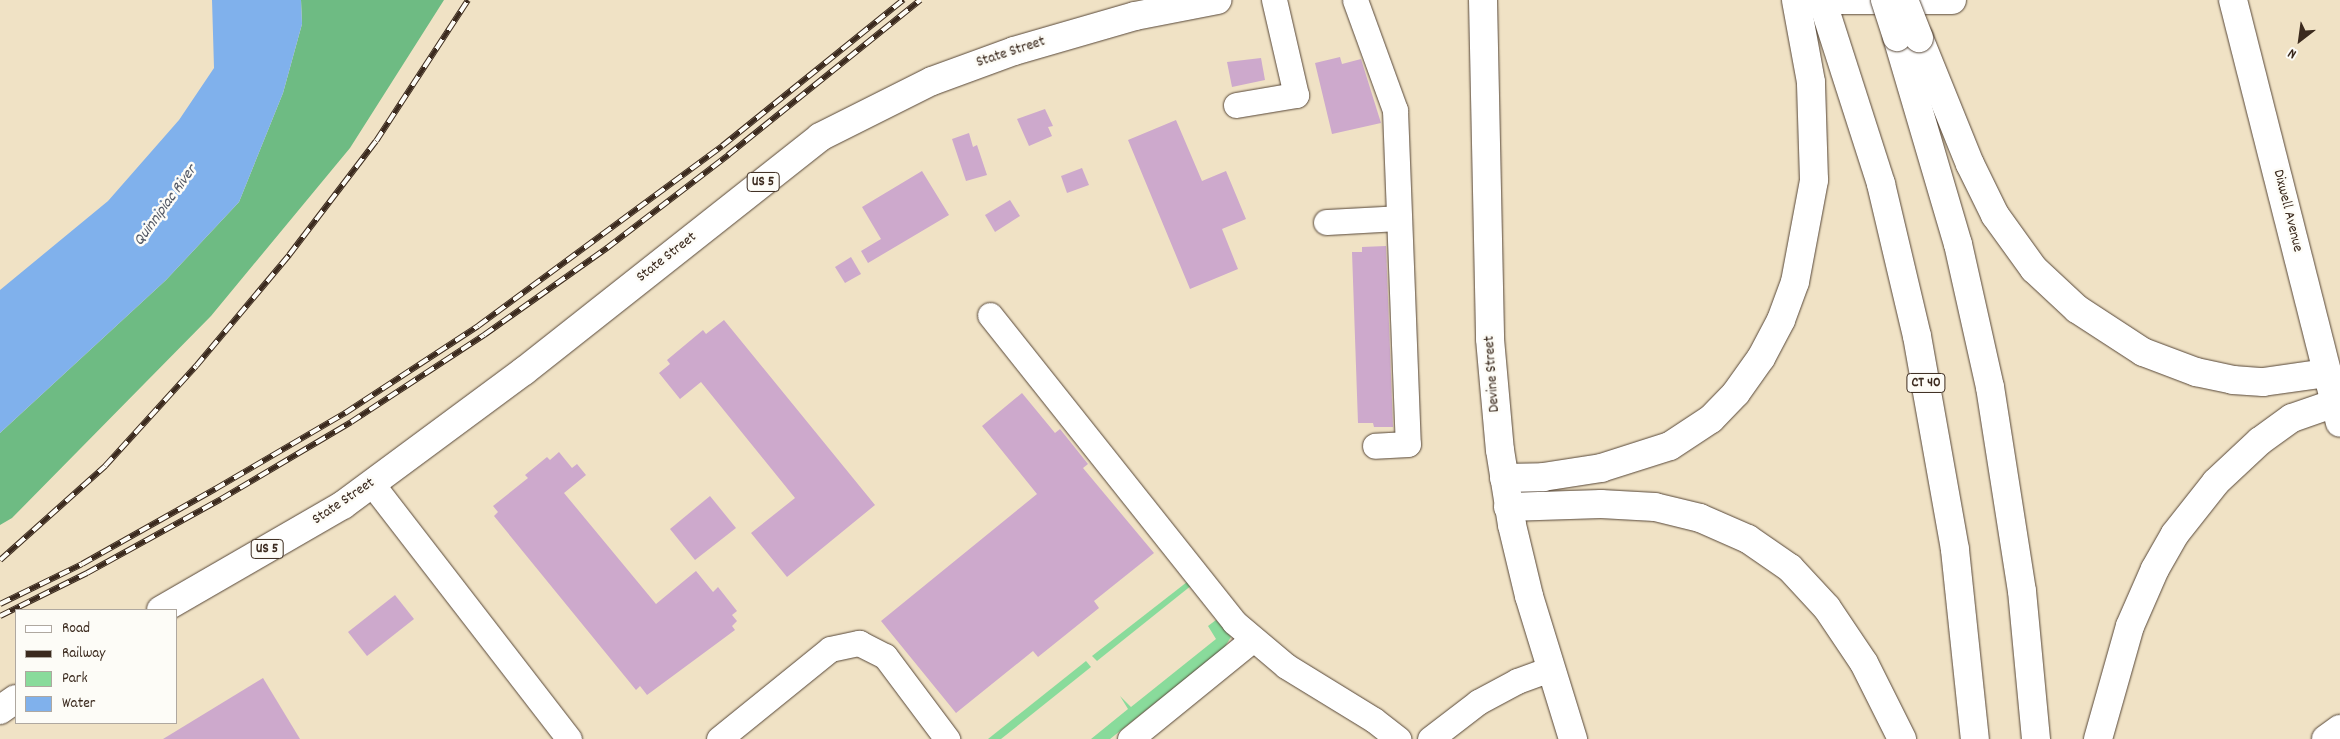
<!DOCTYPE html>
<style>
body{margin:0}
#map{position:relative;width:2340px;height:739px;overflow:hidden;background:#f0e2c5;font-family:Dekko,sans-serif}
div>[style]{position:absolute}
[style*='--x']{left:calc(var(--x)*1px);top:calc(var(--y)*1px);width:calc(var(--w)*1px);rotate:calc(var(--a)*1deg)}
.green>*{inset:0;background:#89db9b}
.forest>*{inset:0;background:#6ebb83}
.water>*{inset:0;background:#80b1ec}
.building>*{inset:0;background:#cda9cc}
.roads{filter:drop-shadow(0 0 1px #564637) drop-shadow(0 0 1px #564637)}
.minor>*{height:25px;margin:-12.5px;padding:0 12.5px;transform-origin:12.5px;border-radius:12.5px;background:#fff}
.major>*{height:28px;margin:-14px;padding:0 14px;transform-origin:14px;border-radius:14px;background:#fff}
.highway>*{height:28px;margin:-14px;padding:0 14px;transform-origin:14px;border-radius:14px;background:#fff}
.rail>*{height:5.5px;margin-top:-2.75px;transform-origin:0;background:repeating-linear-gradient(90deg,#fdfcf7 0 11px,#3b2a1e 0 22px);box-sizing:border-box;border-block:1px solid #3b2a1e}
.bridges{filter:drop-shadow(0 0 1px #564637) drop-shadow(0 0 1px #564637)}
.highway-bridge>*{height:28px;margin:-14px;padding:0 14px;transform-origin:14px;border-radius:14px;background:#fff}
span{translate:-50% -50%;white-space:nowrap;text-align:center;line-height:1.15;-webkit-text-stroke:5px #fdfcf7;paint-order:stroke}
.shield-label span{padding:1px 4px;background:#fdfcf7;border:1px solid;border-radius:4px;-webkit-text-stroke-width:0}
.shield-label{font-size:14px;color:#3b2a1e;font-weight:700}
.street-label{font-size:15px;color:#3b2a1e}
.water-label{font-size:16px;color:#535966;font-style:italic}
.legend{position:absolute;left:15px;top:609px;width:162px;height:115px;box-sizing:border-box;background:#fdfcf7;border:1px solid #afa8a0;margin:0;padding:6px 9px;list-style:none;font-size:15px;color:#3b2a1e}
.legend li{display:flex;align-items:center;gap:10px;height:25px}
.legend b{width:25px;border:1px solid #afa8a0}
.north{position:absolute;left:2275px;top:15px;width:50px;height:50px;-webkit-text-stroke:4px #fdfcf7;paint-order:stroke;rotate:210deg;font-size:14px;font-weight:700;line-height:20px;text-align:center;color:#3b2a1e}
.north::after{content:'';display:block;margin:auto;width:18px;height:22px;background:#3b2a1e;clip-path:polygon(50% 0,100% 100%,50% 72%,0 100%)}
</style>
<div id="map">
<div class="green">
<i style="clip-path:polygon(1187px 582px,1192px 585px,1097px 661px,1092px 656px)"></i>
<i style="clip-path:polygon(1216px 620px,1231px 637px,1224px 648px,1110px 739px,1091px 739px,1128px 709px,1120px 696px,1131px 707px,1216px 639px,1208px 626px)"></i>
<i style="clip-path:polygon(1086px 661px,1091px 667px,1001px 739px,988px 739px)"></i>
</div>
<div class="forest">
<i style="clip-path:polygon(301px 0,444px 0,350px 148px,211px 316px,12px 518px,0 525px,0 433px,166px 280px,239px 202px,283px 93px,302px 24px)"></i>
</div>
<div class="water">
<i style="clip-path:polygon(212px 0,301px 0,302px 24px,283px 93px,239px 202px,166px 280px,0 433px,0 290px,108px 201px,179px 120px,214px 68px)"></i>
</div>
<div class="building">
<i style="clip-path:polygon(1340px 57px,1342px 64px,1361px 59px,1381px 123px,1332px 134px,1315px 63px)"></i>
<i style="clip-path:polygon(1261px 58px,1265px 80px,1232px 87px,1227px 62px)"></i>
<i style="clip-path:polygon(1045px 109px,1053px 126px,1048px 127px,1052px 136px,1029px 146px,1017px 119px)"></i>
<i style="clip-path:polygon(1176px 120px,1202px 181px,1226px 171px,1246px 219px,1222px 229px,1238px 269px,1190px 289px,1128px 140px)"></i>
<i style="clip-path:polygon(969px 133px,973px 147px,977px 145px,987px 175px,966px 181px,952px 139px)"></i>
<i style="clip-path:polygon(1082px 168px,1089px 185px,1067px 193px,1061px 176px)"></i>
<i style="clip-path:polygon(922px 171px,949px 215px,868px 263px,861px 251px,881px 239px,862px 207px)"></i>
<i style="clip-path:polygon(1010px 200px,1020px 216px,995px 232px,985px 215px)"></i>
<i style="clip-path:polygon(1386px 246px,1393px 427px,1374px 427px,1373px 423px,1358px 423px,1352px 252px,1362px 252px,1362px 247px)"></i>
<i style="clip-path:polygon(851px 257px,861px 274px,845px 283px,835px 267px)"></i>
<i style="clip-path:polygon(724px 320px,875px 505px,787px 577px,751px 533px,795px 498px,701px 382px,680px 399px,659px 373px,670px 364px,667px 360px,703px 330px,706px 334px)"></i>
<i style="clip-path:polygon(1022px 393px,1055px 433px,1060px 429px,1088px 464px,1083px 468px,1154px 553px,1094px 601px,1099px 608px,1038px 657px,1033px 651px,956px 713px,881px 621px,1037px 494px,982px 426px)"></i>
<i style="clip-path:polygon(559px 452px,572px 468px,577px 464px,586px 475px,564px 493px,656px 604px,696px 571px,713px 592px,718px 587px,737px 611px,732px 615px,737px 621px,732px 626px,735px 630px,647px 695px,640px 686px,636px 690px,494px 516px,498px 512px,493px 506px,528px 478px,525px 475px,547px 457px,550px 460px)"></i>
<i style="clip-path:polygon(710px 496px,736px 528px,695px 560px,670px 529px)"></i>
<i style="clip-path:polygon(395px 595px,414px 619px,367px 656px,348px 632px)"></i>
<i style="clip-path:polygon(263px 678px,300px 739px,163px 739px)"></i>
</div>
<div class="roads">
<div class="minor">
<i style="--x:1355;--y:0;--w:117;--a:70"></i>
<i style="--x:1395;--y:110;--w:334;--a:87.8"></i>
<i style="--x:1408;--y:444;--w:33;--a:177"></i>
<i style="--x:1236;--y:105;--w:61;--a:-9.5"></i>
<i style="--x:1296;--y:95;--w:98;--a:-103"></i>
<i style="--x:1326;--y:222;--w:73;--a:-3.1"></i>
<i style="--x:990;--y:315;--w:392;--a:51.5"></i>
<i style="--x:1234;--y:622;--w:68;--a:40.2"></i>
<i style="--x:1286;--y:666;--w:103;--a:31.5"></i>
<i style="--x:1374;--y:720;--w:31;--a:38"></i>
<i style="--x:372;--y:484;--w:322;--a:52.3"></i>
<i style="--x:719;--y:739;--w:143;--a:-39"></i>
<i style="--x:830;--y:649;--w:30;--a:-12"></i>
<i style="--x:859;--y:643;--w:29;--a:27"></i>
<i style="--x:885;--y:656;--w:104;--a:53.2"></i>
<i style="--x:1130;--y:739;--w:157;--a:-39.1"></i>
<i style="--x:1430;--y:739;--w:61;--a:-37.6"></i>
<i style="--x:1478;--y:702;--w:44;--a:-28.3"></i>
<i style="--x:1517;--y:681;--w:35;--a:-20"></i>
</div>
<div class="major">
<i style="--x:1483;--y:0;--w:339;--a:88.8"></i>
<i style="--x:1490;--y:339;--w:111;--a:84.9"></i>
<i style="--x:1500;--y:450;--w:76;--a:80.9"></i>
<i style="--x:1512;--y:525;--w:73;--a:76.5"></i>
<i style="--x:1529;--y:596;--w:150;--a:72.9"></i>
<i style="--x:1828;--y:0;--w:124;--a:0"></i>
<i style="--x:2233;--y:0;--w:436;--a:75.8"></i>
<i style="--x:161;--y:610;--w:210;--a:-30"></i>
<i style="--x:343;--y:505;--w:225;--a:-36.5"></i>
<i style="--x:524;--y:371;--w:377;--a:-38.3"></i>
<i style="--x:820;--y:137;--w:125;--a:-26.6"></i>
<i style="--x:932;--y:81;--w:87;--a:-20.1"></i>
<i style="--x:1014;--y:51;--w:126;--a:-16.1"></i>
<i style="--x:1135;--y:16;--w:84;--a:-11"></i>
<i style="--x:0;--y:710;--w:19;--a:-35"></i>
<i style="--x:2326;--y:739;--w:17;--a:-36"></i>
</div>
<div class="highway">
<i style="--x:1822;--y:0;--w:193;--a:72.2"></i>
<i style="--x:1881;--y:184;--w:156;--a:76.7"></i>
<i style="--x:1917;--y:336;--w:217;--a:79.9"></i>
<i style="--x:1955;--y:550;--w:190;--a:84"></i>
<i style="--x:1897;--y:37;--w:216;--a:73.6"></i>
<i style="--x:1958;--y:244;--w:147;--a:77.4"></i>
<i style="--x:1990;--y:387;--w:206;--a:81.1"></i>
<i style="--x:2022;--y:591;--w:149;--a:84.6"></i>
<i style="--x:1919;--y:38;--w:136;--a:68"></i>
<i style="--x:1970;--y:164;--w:57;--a:63.9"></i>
<i style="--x:1995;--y:215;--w:67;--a:54.2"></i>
<i style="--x:2034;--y:269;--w:59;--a:42.9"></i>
<i style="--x:2077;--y:309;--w:79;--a:33.1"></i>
<i style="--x:2143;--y:352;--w:57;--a:20.7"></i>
<i style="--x:2196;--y:372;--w:38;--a:12"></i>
<i style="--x:2233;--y:380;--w:30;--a:4"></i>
<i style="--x:2263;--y:382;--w:65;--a:-8"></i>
<i style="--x:1504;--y:478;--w:39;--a:-1"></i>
<i style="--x:1543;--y:477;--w:59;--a:-8.8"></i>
<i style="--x:1601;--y:468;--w:72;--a:-17.7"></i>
<i style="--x:1670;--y:446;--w:49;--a:-33.4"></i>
<i style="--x:1711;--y:419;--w:36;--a:-46"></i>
<i style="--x:1736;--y:393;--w:43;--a:-54.5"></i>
<i style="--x:1761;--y:358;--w:43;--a:-62.2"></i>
<i style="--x:1781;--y:320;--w:40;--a:-69.8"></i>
<i style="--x:1795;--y:282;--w:104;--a:-79.4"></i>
<i style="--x:1814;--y:180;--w:98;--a:-91.8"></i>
<i style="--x:1811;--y:82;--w:83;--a:-100.4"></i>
<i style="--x:1508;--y:507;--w:93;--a:-1.8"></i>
<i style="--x:1601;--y:504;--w:54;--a:3.2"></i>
<i style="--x:1655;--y:507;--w:46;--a:13.7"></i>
<i style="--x:1700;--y:518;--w:52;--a:23.6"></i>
<i style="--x:1748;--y:539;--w:51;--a:34.6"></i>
<i style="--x:1790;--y:568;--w:54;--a:47.2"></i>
<i style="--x:1827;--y:608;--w:66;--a:56.1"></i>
<i style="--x:1864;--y:663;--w:85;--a:63.4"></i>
<i style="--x:2098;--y:739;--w:117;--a:-74.2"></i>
<i style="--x:2130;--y:626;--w:62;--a:-66.3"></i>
<i style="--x:2155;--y:569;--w:40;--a:-60.3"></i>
<i style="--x:2175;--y:534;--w:66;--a:-51.7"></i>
<i style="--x:2216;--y:482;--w:60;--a:-43"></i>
<i style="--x:2260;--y:441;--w:39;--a:-36"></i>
<i style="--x:2292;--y:418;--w:46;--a:-19.2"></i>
</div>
</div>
<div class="rail">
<i style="--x:0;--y:560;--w:141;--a:-41.8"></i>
<i style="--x:105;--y:466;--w:135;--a:-47.7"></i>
<i style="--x:196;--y:366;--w:145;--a:-50"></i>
<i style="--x:289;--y:255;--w:143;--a:-52.7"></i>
<i style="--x:376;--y:141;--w:168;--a:-56.9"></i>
<i style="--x:0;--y:604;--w:91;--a:-26"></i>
<i style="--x:82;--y:564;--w:153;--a:-29.4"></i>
<i style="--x:215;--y:489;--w:151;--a:-30.3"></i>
<i style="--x:345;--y:413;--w:159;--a:-33.2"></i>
<i style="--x:478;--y:326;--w:303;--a:-36.4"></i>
<i style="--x:722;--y:146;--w:233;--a:-38.9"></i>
<i style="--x:0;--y:616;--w:97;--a:-26.3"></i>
<i style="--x:87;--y:573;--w:153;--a:-28.9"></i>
<i style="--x:221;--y:499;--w:151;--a:-30.6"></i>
<i style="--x:351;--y:422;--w:159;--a:-33.2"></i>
<i style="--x:484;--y:335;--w:151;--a:-35.3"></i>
<i style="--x:607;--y:248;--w:153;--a:-37.5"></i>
<i style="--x:728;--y:155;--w:247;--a:-38.9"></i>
</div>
<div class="bridges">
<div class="highway-bridge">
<i style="--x:1885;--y:0;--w:39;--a:72"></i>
<i style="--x:1904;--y:0;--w:41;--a:68.5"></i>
</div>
</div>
<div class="shield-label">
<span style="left:763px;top:182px">US 5</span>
<span style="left:1926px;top:383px">CT 40</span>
<span style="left:267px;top:549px">US 5</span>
</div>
<div class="street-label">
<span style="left:1011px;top:53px;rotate:-18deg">State Street</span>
<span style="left:2287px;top:211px;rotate:76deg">Dixwell Avenue</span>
<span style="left:667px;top:258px;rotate:-38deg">State Street</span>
<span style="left:1493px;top:374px;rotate:-94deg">Devine Street</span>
<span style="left:344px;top:502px;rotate:-34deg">State Street</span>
</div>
<div class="water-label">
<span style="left:166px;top:206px;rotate:-54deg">Quinnipiac River</span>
</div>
<ul class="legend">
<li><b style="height:6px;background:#fff"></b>Road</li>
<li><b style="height:6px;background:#3b2a1e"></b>Railway</li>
<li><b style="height:14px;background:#89db9b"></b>Park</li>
<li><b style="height:14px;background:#80b1ec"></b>Water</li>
</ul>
<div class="north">N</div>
</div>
